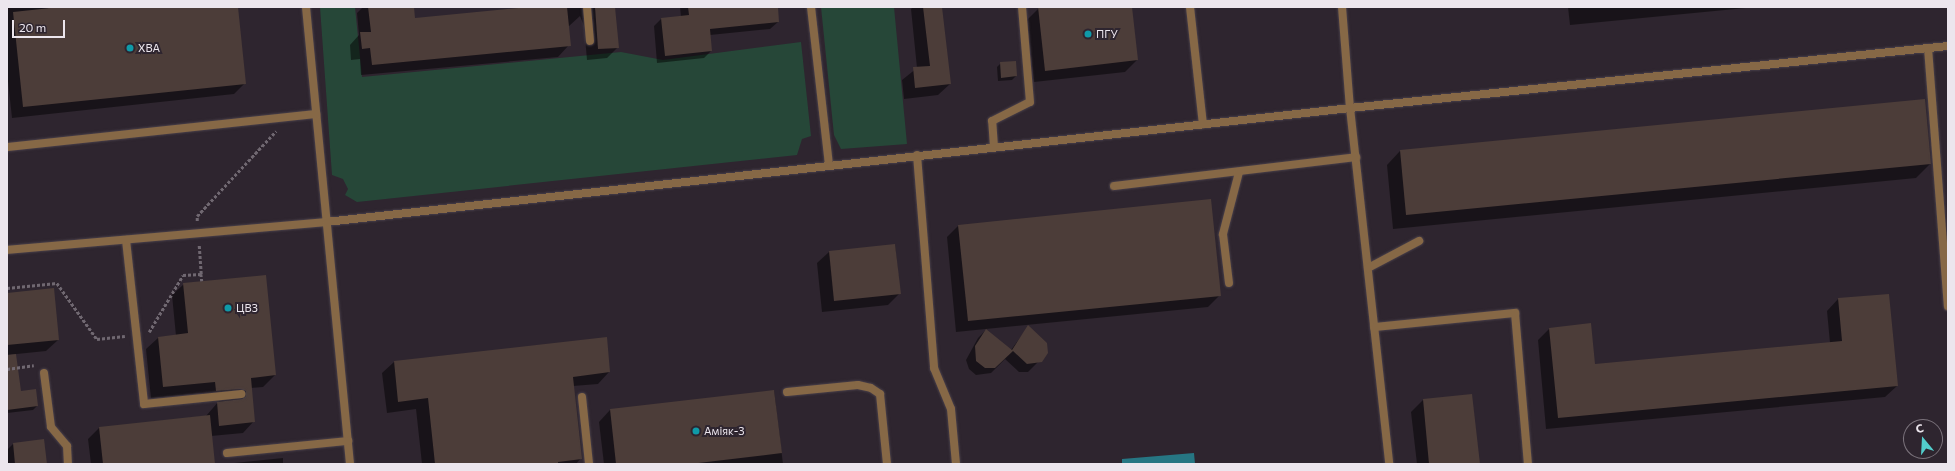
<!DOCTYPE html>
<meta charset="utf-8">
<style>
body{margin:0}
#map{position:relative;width:1955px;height:471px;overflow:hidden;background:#2e252f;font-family:Commissioner,sans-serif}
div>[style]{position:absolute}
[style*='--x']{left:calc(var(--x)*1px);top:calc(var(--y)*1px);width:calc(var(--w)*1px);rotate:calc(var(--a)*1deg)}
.green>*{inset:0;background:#264738}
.water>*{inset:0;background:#267683}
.shadow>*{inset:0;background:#0007}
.building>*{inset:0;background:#4c3d39}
.path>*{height:2.5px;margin-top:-1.25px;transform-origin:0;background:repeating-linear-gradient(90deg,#706871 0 3px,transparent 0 5px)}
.roads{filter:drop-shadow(0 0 1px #49404a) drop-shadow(0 0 1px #49404a)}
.lane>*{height:8px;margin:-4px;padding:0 4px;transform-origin:4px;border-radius:4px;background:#866846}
.dots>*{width:11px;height:11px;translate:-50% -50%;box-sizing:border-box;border:2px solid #2e252f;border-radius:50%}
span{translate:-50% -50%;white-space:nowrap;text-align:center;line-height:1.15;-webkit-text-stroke:4px #2e252f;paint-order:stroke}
.poi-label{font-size:11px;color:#ece6ed}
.left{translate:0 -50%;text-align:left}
.frame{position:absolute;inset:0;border:8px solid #ece6ed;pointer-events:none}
.north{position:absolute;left:1903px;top:419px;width:40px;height:40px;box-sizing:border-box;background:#2e252f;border:1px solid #7a727b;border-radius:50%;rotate:342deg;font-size:11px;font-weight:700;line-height:16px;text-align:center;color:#ece6ed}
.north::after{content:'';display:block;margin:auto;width:14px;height:18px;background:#52cdcc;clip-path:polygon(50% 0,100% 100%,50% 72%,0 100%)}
.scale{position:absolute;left:12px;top:20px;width:53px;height:18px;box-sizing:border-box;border:2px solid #ece6ed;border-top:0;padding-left:5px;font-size:12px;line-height:14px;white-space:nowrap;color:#ece6ed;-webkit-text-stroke:3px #2e252f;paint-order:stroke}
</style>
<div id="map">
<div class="green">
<i style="clip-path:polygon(320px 7px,355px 7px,362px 77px,621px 52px,663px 60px,801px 42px,811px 136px,802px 139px,797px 155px,357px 202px,345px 195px,348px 189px,343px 179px,332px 175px)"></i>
<i style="clip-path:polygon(821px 7px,894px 7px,907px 144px,841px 149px,834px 135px)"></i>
</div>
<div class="water">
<i style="clip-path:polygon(1194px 453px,1195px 464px,1122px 464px,1122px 459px)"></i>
</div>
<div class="shadow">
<i style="clip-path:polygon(7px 7px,49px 7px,48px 9px,237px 7px,245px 83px,234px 94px,12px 118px,7px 72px)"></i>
<i style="clip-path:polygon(363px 7px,413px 7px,414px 19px,539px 7px,614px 7px,618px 47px,607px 58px,587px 60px,584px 26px,580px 16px,568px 27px,569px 45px,558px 57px,361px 75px,360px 59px,351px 60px,350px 45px,359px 35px,357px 13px)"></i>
<i style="clip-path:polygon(680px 7px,766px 7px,778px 22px,770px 29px,710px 35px,711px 51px,704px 58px,657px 63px,654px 26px,661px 19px,681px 17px)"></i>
<i style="clip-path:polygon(913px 7px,941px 7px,950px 84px,938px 95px,904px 99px,902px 80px,917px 68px,911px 9px)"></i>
<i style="clip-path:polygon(1051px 7px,1131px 7px,1137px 60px,1125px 72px,1034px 82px,1027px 20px,1039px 8px)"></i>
<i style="clip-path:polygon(1568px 7px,1756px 7px,1570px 25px)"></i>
<i style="clip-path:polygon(1001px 63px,1016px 76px,1012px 80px,998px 81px,997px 67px)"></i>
<i style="clip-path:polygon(1400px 151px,1930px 164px,1916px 178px,1393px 229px,1387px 165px)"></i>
<i style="clip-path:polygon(958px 226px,1220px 295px,1208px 307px,956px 332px,947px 237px)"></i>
<i style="clip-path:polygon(895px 245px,900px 293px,888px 305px,822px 312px,817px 263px,829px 252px)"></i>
<i style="clip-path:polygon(184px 284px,275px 375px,263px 387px,251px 388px,254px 421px,243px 433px,211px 436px,214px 464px,91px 464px,88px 439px,99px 428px,206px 416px,219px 401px,204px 402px,203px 393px,151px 398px,146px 349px,158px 338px,176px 336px,172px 295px)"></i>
<i style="clip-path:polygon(7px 294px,58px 340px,46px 351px,7px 355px)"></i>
<i style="clip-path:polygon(1838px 299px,1897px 386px,1885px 397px,1546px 429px,1538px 340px,1550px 328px,1594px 365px,1830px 343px,1827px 311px)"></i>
<i style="clip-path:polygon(1028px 327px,1047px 353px,1028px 372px,1019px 372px,1005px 359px,991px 373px,976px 375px,969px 369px,966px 360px,978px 338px,986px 330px,1011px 350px)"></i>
<i style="clip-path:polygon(606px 339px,609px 372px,598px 384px,573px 386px,581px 458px,576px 464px,422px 464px,416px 409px,387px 413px,382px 373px,394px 362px)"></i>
<i style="clip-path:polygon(7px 376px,20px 392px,37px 406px,33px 410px,7px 413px)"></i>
<i style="clip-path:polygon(774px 391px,783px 464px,604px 464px,599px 422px,610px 410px)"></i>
<i style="clip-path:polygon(1471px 395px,1479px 464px,1417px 464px,1411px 412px,1423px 400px)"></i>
<i style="clip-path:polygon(13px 444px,46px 464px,7px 464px,7px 450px)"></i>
<i style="clip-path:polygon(283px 458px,283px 464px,225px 464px)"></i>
</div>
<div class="building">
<i style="clip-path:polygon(60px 7px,238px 7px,246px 84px,23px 107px,13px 12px)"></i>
<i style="clip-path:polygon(368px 7px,414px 7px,415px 18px,529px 7px,567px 7px,571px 46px,372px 65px,370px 48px,362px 49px,360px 32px,371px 32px)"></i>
<i style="clip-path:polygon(595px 7px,615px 7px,619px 48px,598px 49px)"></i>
<i style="clip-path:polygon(688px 7px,778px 7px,779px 22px,710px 29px,712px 51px,665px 56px,661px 18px,689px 15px)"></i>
<i style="clip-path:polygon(923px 7px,942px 7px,951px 84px,915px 88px,913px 67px,930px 66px)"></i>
<i style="clip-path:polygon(1038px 7px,1132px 7px,1138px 60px,1045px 71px)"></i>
<i style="clip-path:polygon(1016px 61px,1017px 76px,1001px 78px,1000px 62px)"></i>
<i style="clip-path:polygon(1925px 99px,1931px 164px,1406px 215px,1400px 150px)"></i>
<i style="clip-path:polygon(1211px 199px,1221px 296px,968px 321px,958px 225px)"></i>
<i style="clip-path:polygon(895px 244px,901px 294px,834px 301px,829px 251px)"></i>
<i style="clip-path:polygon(266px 275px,276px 375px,251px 378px,255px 422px,219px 426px,217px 402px,242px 399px,246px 396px,246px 391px,240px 389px,216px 391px,215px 382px,163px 387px,158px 337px,188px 333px,183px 283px)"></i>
<i style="clip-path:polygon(54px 288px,59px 340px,7px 345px,7px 293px)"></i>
<i style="clip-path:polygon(1889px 294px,1898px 386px,1558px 418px,1549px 328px,1591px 323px,1595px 364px,1842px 341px,1838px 298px)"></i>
<i style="clip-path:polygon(1028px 325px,1047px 343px,1048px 353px,1042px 362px,1027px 364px,1013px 351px,995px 368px,985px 368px,976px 361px,975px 346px,986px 329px,1012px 350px)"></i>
<i style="clip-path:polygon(607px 337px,610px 372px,573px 377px,582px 459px,558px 462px,558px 464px,435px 464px,428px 398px,398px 402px,394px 361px)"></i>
<i style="clip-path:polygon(16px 354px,21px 391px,36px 389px,38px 406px,7px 410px,7px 355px)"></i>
<i style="clip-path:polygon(774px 390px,782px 453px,690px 464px,616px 464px,610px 409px)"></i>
<i style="clip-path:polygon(1472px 394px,1480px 464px,1429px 464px,1423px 399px)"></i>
<i style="clip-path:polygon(210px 415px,215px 464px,103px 464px,99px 427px)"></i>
<i style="clip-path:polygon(44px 439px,47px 464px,15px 464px,13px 443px)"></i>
</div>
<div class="path">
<i style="--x:197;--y:221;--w:5;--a:-90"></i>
<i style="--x:197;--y:216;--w:116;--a:-47.1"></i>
<i style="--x:201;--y:274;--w:7;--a:82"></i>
<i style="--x:7;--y:288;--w:50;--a:-5.7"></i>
<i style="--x:57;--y:283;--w:69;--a:54.5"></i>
<i style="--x:97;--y:339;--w:28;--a:-6"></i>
<i style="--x:149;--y:332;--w:66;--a:-59.2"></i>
<i style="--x:183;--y:275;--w:18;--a:-3"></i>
<i style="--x:201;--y:274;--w:29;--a:-94"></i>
<i style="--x:7;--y:369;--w:27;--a:-8"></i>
</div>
<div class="roads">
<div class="lane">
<i style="--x:306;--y:7;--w:459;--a:84.5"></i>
<i style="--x:587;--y:7;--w:34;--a:85"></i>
<i style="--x:811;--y:7;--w:159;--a:83.5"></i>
<i style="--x:1190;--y:7;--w:118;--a:83.7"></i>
<i style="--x:1342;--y:7;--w:101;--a:85.5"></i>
<i style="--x:1350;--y:108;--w:358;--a:83.7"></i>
<i style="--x:1928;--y:48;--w:259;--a:85.6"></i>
<i style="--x:7;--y:147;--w:311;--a:-6.1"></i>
<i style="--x:994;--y:147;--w:26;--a:-94"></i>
<i style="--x:992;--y:121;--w:42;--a:-26.6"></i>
<i style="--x:1030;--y:102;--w:95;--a:-94.8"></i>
<i style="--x:917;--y:155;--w:214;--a:85.4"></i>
<i style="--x:934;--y:368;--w:44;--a:67.5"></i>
<i style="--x:951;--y:409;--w:55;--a:84.8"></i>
<i style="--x:1114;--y:186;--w:244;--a:-6.8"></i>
<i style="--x:126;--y:240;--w:165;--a:83.7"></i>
<i style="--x:144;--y:404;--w:98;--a:-5.9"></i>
<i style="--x:7;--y:250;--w:320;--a:-5"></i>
<i style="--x:326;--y:222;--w:1030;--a:-6.35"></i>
<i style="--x:1350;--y:108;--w:601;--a:-5.92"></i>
<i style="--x:1368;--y:268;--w:58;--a:-27.9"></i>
<i style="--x:1229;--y:283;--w:49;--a:-97"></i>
<i style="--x:1223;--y:234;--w:64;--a:-75.5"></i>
<i style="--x:1374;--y:327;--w:142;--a:-5.7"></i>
<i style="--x:1515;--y:313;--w:152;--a:85.1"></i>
<i style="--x:44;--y:373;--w:54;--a:82.6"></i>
<i style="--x:51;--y:427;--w:25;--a:50"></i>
<i style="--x:67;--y:446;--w:18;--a:87"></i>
<i style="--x:787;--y:392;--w:71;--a:-5.6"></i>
<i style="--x:858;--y:385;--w:13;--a:13"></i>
<i style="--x:871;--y:388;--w:11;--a:34"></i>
<i style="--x:880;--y:394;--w:70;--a:84.3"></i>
<i style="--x:582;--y:397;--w:67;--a:84"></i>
<i style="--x:227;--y:453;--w:122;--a:-5.7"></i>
</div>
</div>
<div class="dots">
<i style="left:1088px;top:34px;background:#0f9aa8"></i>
<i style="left:130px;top:48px;background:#0f9aa8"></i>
<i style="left:228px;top:308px;background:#0f9aa8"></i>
<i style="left:696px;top:431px;background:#0f9aa8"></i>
</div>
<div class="poi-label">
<span class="left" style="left:1096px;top:34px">ПГУ</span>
<span class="left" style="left:138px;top:48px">ХВА</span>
<span class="left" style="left:236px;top:308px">ЦВЗ</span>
<span class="left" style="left:704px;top:431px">Аміяк-3</span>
</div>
<div class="frame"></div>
<div class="north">С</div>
<div class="scale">20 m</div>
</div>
